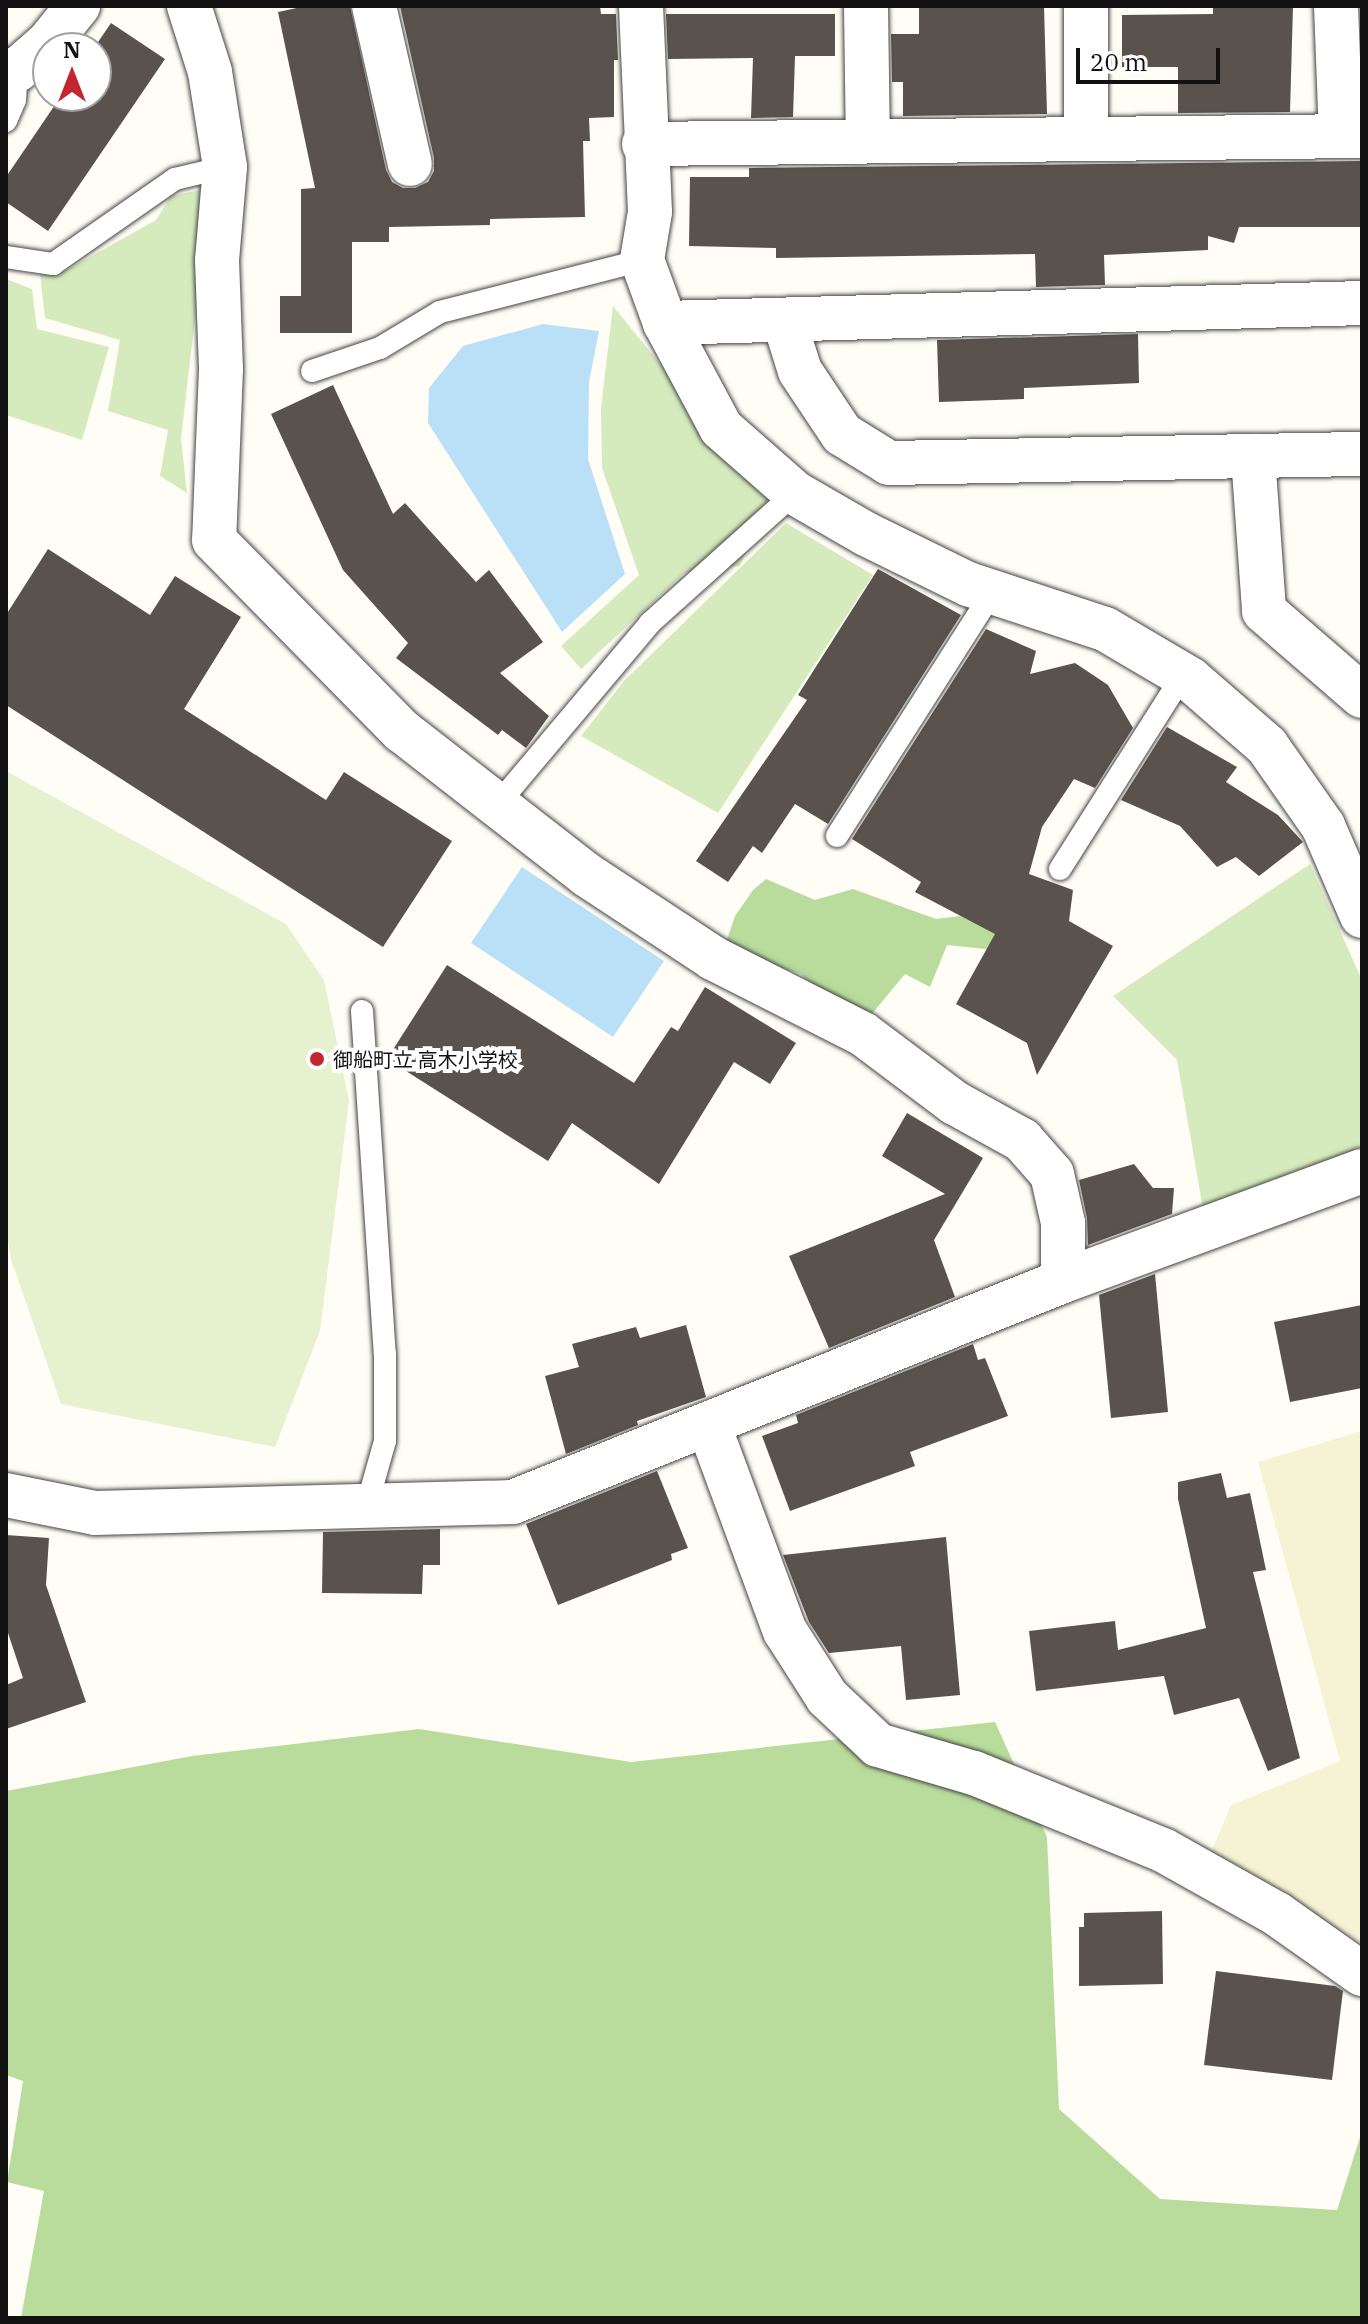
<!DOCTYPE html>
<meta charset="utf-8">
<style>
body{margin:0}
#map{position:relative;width:1368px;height:2324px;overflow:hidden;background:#fffdf5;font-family:"IBM Plex Serif","Noto Sans JP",serif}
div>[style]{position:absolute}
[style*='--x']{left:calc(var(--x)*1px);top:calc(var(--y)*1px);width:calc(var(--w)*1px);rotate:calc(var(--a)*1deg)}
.farmland>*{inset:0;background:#f6f3d4}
.green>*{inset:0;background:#d5ebbd}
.forest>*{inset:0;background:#b9dc9c}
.pitch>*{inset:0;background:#e6f2cf}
.water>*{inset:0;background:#b9e0f7}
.building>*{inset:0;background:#5a524d}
.roads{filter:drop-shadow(0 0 2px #444) drop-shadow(0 0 2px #444)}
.lane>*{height:22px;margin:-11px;padding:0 11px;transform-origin:11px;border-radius:11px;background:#fff}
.street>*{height:44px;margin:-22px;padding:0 22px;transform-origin:22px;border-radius:22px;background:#fff}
.dots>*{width:22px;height:22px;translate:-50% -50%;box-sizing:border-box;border:4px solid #fff;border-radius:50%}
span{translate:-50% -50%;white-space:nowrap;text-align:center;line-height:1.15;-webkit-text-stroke:8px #fff;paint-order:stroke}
.poi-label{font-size:20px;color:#111}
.left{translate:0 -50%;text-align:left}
.frame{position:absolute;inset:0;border:8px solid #111;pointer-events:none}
.north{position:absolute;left:32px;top:32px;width:80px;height:80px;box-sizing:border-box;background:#fff;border:2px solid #a0a0a0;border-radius:50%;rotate:0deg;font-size:22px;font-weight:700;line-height:32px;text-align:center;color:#111}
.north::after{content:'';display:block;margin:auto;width:28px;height:36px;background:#c4262e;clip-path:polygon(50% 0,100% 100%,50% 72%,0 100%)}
.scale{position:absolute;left:1076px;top:48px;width:144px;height:36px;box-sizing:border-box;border:4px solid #111;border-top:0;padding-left:10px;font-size:24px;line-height:28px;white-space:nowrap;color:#111;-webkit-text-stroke:6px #fff;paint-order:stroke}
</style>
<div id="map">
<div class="farmland">
<i style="clip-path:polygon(1362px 1431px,1362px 1943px,1210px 1855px,1231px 1805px,1340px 1761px,1258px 1462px)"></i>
</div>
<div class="green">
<i style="clip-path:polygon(210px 188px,181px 439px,187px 493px,160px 476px,168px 430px,108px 411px,120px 340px,45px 318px,40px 274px,63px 272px,156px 220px,171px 196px)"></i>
<i style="clip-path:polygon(6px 279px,32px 289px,37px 329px,109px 347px,82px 440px,6px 415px)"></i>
<i style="clip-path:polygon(613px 306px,768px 497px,740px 566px,684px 573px,581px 669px,561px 646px,639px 575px,602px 468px,601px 408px)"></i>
<i style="clip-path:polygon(786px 523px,873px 575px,718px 813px,581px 736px,624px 681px)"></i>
<i style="clip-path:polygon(1310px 864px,1362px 980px,1362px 1147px,1203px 1209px,1177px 1060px,1113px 996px)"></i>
</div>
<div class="forest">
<i style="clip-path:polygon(766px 879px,815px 900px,853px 889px,936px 919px,960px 916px,997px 932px,995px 950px,947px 945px,930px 987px,905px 974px,871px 1015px,826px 999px,801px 974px,724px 949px,735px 916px,753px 890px)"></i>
<i style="clip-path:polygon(995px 1722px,1047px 1837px,1059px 2109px,1160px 2199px,1337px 2210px,1362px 2131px,1362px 2318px,21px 2318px,44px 2191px,7px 2182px,23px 2081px,6px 2075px,6px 1791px,192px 1756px,419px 1729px,631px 1762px)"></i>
</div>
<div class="pitch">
<i style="clip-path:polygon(6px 771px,286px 924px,324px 980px,349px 1101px,320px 1331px,275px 1447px,61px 1404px,11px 1259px,6px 1229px)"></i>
</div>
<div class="water">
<i style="clip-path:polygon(543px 324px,599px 331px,589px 382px,588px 459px,625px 574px,562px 632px,428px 423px,429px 388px,463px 346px)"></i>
<i style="clip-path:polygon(522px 867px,664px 961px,613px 1037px,471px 943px)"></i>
</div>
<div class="building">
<i style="clip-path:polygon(306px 6px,350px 6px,386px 170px,392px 182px,403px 188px,415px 188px,428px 182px,434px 171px,434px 158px,400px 6px,600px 6px,601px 14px,616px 14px,618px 60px,614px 60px,614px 117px,589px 118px,590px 141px,583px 141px,585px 217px,490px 219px,490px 225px,389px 227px,389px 242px,352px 242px,352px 333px,280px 333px,280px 296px,301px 296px,301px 189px,315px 188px,278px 12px)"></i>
<i style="clip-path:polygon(919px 6px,1044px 6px,1047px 114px,903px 116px,903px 82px,892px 82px,891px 34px,919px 34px)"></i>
<i style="clip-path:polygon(1213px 6px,1293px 6px,1290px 112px,1178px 113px,1178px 67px,1122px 67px,1122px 15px,1213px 14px)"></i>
<i style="clip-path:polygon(666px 14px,835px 14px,835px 56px,795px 56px,793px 117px,751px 118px,753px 58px,668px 59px)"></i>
<i style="clip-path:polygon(111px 23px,165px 59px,48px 231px,6px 202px,6px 177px,61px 96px,96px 96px,94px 48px)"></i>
<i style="clip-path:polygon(1362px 161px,1362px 227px,1239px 227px,1234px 243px,1208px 236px,1208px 250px,1104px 255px,1105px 285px,1036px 287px,1035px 254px,776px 258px,776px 248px,689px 246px,690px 177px,749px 177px,749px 168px)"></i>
<i style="clip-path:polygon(1138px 334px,1139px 383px,1024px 388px,1024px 399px,939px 402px,937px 340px)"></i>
<i style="clip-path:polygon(333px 385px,393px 514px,405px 503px,476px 582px,489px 570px,543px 642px,500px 673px,549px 716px,526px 748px,502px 730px,498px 735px,396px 658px,408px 643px,343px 570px,271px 414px)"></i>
<i style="clip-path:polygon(48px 549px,150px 615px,175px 576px,241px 617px,184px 709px,326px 800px,344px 772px,452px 841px,383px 947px,6px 705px,6px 615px)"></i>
<i style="clip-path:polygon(878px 569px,961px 615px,828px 824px,795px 804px,762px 853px,753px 846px,728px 882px,696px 861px,807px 700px,798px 695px)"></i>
<i style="clip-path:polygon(986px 629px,1036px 651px,1030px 674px,1075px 663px,1108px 685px,1133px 728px,1095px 788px,1074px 779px,1042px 827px,1029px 874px,1073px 890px,1069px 921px,1113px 946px,1037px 1075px,1027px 1043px,956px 1004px,995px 934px,915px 892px,921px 882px,852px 839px)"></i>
<i style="clip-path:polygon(1167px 727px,1237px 767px,1226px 782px,1278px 815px,1303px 842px,1259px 876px,1236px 857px,1217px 867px,1180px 826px,1121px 800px)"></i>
<i style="clip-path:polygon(447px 965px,634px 1083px,671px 1027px,678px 1031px,705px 987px,796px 1043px,770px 1084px,734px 1062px,659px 1184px,572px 1123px,548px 1161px,387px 1059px)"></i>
<i style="clip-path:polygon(907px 1113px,983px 1158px,934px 1240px,955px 1297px,829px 1348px,789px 1256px,945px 1194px,882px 1156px)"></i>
<i style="clip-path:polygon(1134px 1164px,1153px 1188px,1174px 1188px,1172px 1214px,1088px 1245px,1087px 1218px,1079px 1180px)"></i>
<i style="clip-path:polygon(1155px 1274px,1168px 1412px,1111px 1418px,1099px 1295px)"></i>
<i style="clip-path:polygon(1362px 1305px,1362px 1388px,1290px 1402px,1274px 1322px)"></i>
<i style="clip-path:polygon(686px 1325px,706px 1397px,637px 1421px,638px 1425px,566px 1454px,545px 1376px,579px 1367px,572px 1344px,636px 1327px,640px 1338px)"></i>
<i style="clip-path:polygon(973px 1344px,978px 1360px,985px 1358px,1008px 1416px,910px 1452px,915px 1466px,790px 1511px,762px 1436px,798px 1423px,796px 1415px)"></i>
<i style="clip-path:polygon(657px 1471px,688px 1548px,671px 1554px,672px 1560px,558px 1605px,526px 1524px)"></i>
<i style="clip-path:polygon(1221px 1473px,1227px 1498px,1250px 1493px,1266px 1570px,1253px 1572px,1300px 1758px,1268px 1771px,1239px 1698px,1174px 1715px,1164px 1676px,1036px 1691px,1029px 1631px,1115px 1621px,1118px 1650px,1206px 1628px,1178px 1499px,1178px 1482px)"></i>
<i style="clip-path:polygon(440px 1529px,440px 1565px,423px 1565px,422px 1594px,322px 1593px,323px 1532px)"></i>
<i style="clip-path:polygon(6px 1535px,49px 1538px,46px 1585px,86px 1702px,6px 1729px,6px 1685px,23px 1678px,6px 1627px)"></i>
<i style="clip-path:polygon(946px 1537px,960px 1695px,906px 1700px,901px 1646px,829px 1653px,809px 1622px,783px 1555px)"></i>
<i style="clip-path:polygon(1162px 1911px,1163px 1984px,1079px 1986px,1079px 1927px,1084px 1927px,1084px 1913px)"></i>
<i style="clip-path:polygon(1216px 1971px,1335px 1986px,1343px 1991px,1332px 2080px,1204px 2065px)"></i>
</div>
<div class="roads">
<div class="lane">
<i style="--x:6;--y:121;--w:23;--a:-67"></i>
<i style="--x:15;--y:100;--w:30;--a:-86"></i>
<i style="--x:6;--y:257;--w:48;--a:8.5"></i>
<i style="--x:53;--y:264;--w:149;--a:-34.9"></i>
<i style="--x:175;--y:179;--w:51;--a:-13.5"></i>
<i style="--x:312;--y:371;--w:72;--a:-18.7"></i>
<i style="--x:380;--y:348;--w:70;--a:-31"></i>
<i style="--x:440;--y:312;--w:209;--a:-14.4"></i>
<i style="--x:497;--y:805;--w:238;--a:-49.9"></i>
<i style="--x:650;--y:623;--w:195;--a:-41.9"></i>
<i style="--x:837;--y:836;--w:288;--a:-57.5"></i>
<i style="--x:1060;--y:869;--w:230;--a:-57.6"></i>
<i style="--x:362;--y:1011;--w:344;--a:86.2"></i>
<i style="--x:385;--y:1354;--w:87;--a:90"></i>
<i style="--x:385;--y:1441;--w:70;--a:105.8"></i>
</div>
<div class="street">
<i style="--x:189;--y:6;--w:69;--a:72.3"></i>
<i style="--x:210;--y:72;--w:96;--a:81"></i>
<i style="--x:225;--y:167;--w:93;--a:94.9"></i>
<i style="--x:217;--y:260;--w:109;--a:87.9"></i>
<i style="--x:221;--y:369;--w:171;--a:92.3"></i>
<i style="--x:214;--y:540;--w:268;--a:45.5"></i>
<i style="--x:402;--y:731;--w:234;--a:37.9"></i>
<i style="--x:587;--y:875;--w:151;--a:33.4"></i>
<i style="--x:713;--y:958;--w:168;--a:26.9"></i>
<i style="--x:863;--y:1034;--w:115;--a:36.9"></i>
<i style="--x:955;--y:1103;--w:77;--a:28.9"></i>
<i style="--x:1022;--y:1140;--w:45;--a:48.6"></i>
<i style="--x:1052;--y:1174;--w:50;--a:77.3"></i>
<i style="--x:1063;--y:1223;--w:58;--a:90"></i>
<i style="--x:374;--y:6;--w:162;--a:77.2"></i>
<i style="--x:641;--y:6;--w:206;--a:87.5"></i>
<i style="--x:650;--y:212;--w:49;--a:99.5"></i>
<i style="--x:642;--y:260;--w:67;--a:69.9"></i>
<i style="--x:665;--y:323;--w:119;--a:61.9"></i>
<i style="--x:721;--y:428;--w:98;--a:41.3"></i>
<i style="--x:795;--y:493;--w:82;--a:30"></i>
<i style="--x:866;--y:534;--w:114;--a:26.1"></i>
<i style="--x:968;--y:584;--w:144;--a:18.2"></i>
<i style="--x:1105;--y:629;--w:99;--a:30.5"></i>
<i style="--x:1190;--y:679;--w:102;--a:41"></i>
<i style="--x:1267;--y:746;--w:98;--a:55"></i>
<i style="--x:1323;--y:826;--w:98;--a:66.6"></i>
<i style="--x:866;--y:6;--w:135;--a:89.2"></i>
<i style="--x:1086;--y:6;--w:133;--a:90"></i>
<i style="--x:1336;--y:6;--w:130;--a:87.8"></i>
<i style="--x:6;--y:70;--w:11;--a:0"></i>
<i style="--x:17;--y:70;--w:41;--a:-41.1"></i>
<i style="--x:48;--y:43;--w:48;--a:-51"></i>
<i style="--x:644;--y:144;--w:718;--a:-0.64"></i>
<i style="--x:784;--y:320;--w:53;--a:72.6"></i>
<i style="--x:800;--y:371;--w:76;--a:56.3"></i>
<i style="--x:842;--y:434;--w:55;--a:31.7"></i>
<i style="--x:889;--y:463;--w:473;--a:-1.1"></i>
<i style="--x:665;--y:323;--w:697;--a:-1.64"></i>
<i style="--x:1253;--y:456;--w:155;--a:85.9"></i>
<i style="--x:1264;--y:611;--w:130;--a:40.9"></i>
<i style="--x:709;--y:1426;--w:219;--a:69.7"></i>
<i style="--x:785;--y:1631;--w:78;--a:57.5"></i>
<i style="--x:827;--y:1697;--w:70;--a:43.3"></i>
<i style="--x:878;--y:1745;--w:100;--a:16.3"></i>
<i style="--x:974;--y:1773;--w:204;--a:22.2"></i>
<i style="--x:1163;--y:1850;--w:131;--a:29.3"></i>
<i style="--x:1277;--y:1914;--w:104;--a:35.2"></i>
<i style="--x:6;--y:1495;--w:91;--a:11.4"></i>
<i style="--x:95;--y:1513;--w:418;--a:-1.5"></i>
<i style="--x:513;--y:1502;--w:593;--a:-21.89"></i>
<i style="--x:1063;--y:1281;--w:319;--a:-20.2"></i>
</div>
</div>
<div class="dots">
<i style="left:317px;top:1059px;background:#c4262e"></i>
</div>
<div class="poi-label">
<span class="left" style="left:333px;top:1059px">御船町立 高木小学校</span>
</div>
<div class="frame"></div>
<div class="north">N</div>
<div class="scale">20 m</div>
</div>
